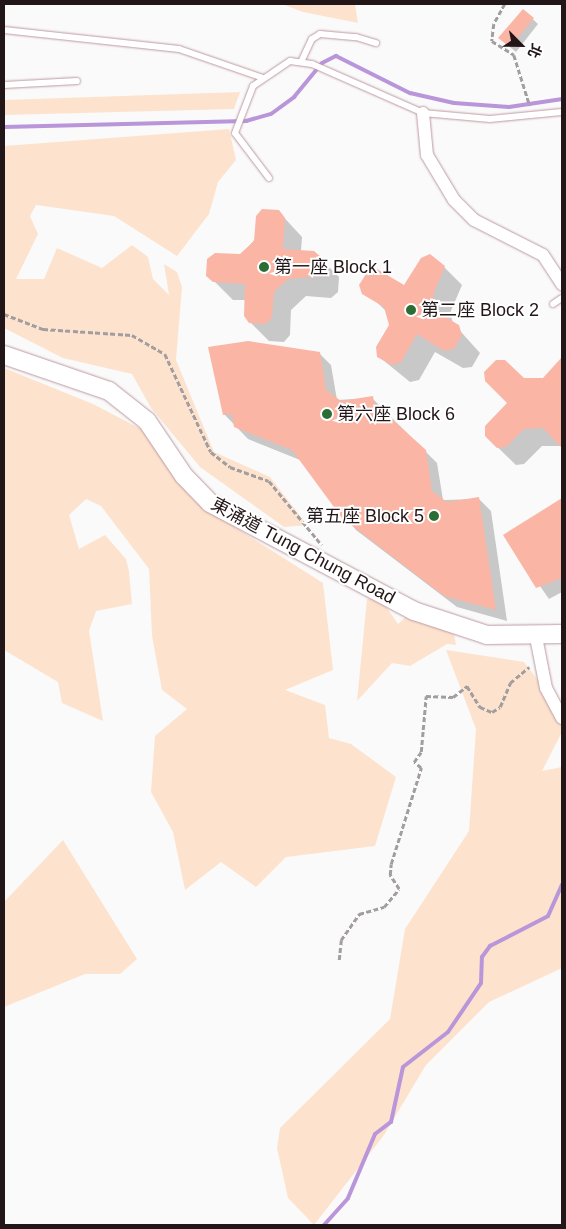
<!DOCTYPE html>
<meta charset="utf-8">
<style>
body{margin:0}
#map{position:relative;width:566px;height:1229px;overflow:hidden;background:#fafafa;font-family:Arial,"Noto Sans TC",sans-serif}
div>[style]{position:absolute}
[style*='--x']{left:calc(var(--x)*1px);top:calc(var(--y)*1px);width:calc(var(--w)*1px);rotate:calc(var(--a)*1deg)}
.green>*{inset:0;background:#fde3ce}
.shadow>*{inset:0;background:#0003}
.stream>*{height:4px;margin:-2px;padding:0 2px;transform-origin:2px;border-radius:2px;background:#b995da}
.building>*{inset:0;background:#fab5a5}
.path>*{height:2.5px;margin-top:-1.25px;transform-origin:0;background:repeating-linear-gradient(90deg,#a29d9e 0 5px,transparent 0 7.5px)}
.roads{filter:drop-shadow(0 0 1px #bd99a1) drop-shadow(0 0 1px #bd99a1)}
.lane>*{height:6px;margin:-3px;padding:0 3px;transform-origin:3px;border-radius:3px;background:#fff}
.street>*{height:12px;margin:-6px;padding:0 6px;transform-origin:6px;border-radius:6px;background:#fff}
.secondary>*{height:18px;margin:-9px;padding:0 9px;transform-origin:9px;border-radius:9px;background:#fff}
.dots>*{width:14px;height:14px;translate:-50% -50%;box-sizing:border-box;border:2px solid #fff;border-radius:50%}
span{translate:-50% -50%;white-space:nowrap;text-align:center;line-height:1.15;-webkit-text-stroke:4px #fff;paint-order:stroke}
.poi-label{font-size:18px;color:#231618}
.left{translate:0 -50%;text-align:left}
.right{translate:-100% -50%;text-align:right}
.street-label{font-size:18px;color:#231618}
.frame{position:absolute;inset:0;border:5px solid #231618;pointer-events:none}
.north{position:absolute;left:496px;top:20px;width:50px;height:50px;-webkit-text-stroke:4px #fff;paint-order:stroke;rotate:113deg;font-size:14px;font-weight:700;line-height:20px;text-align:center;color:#231618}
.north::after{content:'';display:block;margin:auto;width:18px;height:22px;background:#231618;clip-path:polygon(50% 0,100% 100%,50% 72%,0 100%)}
</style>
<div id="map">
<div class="green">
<i style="clip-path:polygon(282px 4px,355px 4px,358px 23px,303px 12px)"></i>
<i style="clip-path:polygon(240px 92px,234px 109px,4px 115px,4px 100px)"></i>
<i style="clip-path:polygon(229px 129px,236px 160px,218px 182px,209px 214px,177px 256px,114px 216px,36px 205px,30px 216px,38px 234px,16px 279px,44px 279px,57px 248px,102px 268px,132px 245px,148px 257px,153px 279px,169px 295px,164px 264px,177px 272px,182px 287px,176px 360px,214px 452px,270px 477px,307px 525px,284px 527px,200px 467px,151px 408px,132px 374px,63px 358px,4px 328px,4px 146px)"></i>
<i style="clip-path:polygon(4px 368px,93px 404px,141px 429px,214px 514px,323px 583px,333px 670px,285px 690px,325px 705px,329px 738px,351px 744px,396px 777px,375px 846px,286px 857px,256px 887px,221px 862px,185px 890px,173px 832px,151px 792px,155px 736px,187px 709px,162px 690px,152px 636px,149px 569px,101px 506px,86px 499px,69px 515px,79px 549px,105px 535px,126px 559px,129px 571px,132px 604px,96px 611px,89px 631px,103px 721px,62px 703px,58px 682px,4px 650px)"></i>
<i style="clip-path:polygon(380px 598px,398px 624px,409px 614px,454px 634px,456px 645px,447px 644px,410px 666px,392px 663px,357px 701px,367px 599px)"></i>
<i style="clip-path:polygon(446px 650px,524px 662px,562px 712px,562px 732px,542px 771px,562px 767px,562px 968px,489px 1002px,426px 1065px,384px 1135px,314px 1225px,288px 1198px,277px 1148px,280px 1128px,390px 1019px,405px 929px,469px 831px,476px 729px)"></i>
<i style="clip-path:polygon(63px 840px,137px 959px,120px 974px,85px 974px,4px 1007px,4px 902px)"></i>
</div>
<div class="shadow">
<i style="clip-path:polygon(523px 10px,538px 24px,516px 52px,505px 43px)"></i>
<i style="clip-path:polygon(278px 211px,302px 237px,301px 251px,314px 252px,339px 277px,338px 292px,331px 298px,306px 296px,291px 310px,290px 335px,284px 342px,269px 341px,250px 322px,245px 300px,233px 300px,208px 275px,241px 256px)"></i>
<i style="clip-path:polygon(444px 267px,462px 285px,450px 313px,453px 323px,480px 353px,472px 367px,463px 368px,435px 352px,419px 380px,410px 382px,378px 356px,390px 325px,386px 311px,361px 287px,405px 287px)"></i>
<i style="clip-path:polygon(319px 353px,331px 365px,337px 400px,372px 398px,437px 463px,443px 500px,479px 499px,491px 511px,507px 621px,457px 607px,356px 530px,300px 460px,248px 439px,224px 414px)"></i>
<i style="clip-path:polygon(561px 361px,562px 446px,542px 446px,524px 464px,516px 465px,486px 436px,523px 379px,543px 379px)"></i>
<i style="clip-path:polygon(562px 499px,562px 592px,549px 599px,505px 536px)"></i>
</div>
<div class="stream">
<i style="--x:4;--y:127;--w:242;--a:-1.4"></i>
<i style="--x:246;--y:121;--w:26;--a:-16"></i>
<i style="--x:271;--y:114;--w:29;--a:-36"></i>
<i style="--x:294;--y:97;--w:44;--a:-50.5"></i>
<i style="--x:322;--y:63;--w:16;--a:-27"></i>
<i style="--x:336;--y:56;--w:83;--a:26.6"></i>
<i style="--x:410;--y:93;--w:45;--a:12.8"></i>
<i style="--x:454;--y:103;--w:55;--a:4.2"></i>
<i style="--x:509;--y:107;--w:54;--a:-8.6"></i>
<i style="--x:324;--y:1225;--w:36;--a:-48"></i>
<i style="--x:348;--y:1198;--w:69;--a:-67.1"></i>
<i style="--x:375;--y:1134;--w:20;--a:-37"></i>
<i style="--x:391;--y:1122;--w:56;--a:-77.7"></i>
<i style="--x:403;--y:1067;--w:57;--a:-37.9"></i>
<i style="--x:448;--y:1032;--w:59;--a:-56"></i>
<i style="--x:481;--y:983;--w:26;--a:-88"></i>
<i style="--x:482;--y:957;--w:14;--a:-54"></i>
<i style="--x:490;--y:946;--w:65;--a:-27.3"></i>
<i style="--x:548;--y:916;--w:34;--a:-66"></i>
</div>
<div class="building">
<i style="clip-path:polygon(523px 9px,534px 18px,510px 47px,498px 38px)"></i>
<i style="clip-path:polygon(262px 209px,279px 210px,285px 218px,283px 249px,314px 251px,321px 257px,319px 276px,288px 279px,274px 292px,272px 317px,266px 324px,249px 323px,244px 316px,245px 284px,213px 282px,206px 276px,207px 259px,215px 253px,240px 254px,254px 241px,256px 216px)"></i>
<i style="clip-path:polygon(430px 254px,445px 266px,433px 295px,438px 313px,459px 325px,462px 335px,454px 349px,444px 351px,417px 334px,401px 362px,392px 365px,377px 357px,376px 347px,389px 325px,384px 307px,362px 294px,359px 285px,368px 271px,377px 269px,404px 285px,421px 258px)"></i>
<i style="clip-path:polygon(248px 341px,320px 352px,326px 390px,341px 401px,373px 396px,374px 403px,426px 450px,432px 491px,447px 502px,479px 497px,496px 610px,444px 596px,342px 518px,292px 450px,234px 427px,232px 414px,223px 415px,208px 347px)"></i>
<i style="clip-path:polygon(562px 357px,562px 448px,543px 428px,524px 429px,506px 447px,497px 448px,485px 436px,485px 426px,507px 403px,485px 381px,484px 372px,496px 360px,505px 360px,524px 378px,543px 378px)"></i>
<i style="clip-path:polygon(562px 498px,562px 578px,536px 588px,503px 535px)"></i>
</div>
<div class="path">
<i style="--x:505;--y:4;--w:23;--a:119"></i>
<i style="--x:494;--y:24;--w:17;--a:97"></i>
<i style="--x:492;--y:41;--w:26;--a:32"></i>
<i style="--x:514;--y:55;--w:53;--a:72.6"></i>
<i style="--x:4;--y:314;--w:42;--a:21"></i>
<i style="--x:43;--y:329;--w:89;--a:3.9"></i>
<i style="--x:132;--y:335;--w:38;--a:30"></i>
<i style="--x:165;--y:354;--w:108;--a:64.9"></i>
<i style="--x:211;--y:452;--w:24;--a:38"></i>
<i style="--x:230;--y:467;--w:41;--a:19.7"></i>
<i style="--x:269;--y:481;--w:83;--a:50.4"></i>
<i style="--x:339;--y:960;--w:20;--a:-84"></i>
<i style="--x:341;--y:940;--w:32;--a:-55"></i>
<i style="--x:359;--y:914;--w:26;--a:-16"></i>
<i style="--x:384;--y:907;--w:23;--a:-50"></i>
<i style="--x:399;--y:889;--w:17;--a:-123"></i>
<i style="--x:390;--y:875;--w:11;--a:-85"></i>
<i style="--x:391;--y:864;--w:101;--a:-72.6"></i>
<i style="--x:421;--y:768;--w:9;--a:-139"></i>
<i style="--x:414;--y:762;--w:12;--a:-55"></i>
<i style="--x:421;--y:752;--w:56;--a:-84.9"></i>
<i style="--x:426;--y:696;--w:27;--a:2"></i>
<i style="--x:453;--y:697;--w:18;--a:-38"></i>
<i style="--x:467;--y:686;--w:25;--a:58"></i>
<i style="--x:480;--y:707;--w:13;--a:23"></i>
<i style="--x:492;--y:712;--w:9;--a:-32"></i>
<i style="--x:500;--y:707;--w:26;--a:-67"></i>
<i style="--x:510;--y:683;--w:25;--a:-40"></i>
</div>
<div class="roads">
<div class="lane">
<i style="--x:4;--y:30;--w:176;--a:6.2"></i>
<i style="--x:179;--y:49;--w:89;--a:19"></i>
<i style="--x:302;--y:60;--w:23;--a:-65"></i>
<i style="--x:312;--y:39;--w:9;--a:-32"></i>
<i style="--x:320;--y:34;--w:36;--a:5"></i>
<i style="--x:356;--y:37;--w:21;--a:17"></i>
<i style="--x:4;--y:85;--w:73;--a:-3.1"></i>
<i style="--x:269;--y:178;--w:56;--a:-127.1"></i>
<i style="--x:235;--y:133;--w:50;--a:-69"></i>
<i style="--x:253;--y:86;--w:45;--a:-34"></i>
<i style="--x:290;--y:61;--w:22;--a:8"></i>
<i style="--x:312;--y:64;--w:121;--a:23.8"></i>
<i style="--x:423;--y:113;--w:67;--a:5.1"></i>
<i style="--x:490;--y:119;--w:72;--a:-5.6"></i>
<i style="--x:553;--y:304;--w:11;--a:-34"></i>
</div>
<div class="street">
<i style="--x:423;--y:113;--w:42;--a:84.6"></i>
<i style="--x:427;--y:155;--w:52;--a:59"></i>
<i style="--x:454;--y:200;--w:28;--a:45"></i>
<i style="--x:474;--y:220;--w:77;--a:26.9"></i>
<i style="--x:543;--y:255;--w:35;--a:57"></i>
<i style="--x:536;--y:637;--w:52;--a:78.9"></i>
<i style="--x:546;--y:688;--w:34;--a:62"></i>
</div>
<div class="secondary">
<i style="--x:4;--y:355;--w:111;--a:18.9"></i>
<i style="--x:109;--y:391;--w:48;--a:38.3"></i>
<i style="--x:147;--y:421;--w:66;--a:56.1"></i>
<i style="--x:184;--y:476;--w:37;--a:46"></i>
<i style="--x:210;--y:503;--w:231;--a:27.9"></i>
<i style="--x:414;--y:611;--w:77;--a:18.2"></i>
<i style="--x:487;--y:635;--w:75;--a:-0.8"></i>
</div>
</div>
<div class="dots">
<i style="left:264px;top:267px;background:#2c6d36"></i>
<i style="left:411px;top:310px;background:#2c6d36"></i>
<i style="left:327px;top:414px;background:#2c6d36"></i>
<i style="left:434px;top:516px;background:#2c6d36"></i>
</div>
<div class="poi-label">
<span class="left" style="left:274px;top:267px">第一座 Block 1</span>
<span class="left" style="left:421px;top:310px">第二座 Block 2</span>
<span class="left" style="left:337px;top:414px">第六座 Block 6</span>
<span class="right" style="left:424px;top:516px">第五座 Block 5</span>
</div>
<div class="street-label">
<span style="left:303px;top:551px;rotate:28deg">東涌道 Tung Chung Road</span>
</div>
<div class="frame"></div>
<div class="north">北</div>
</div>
